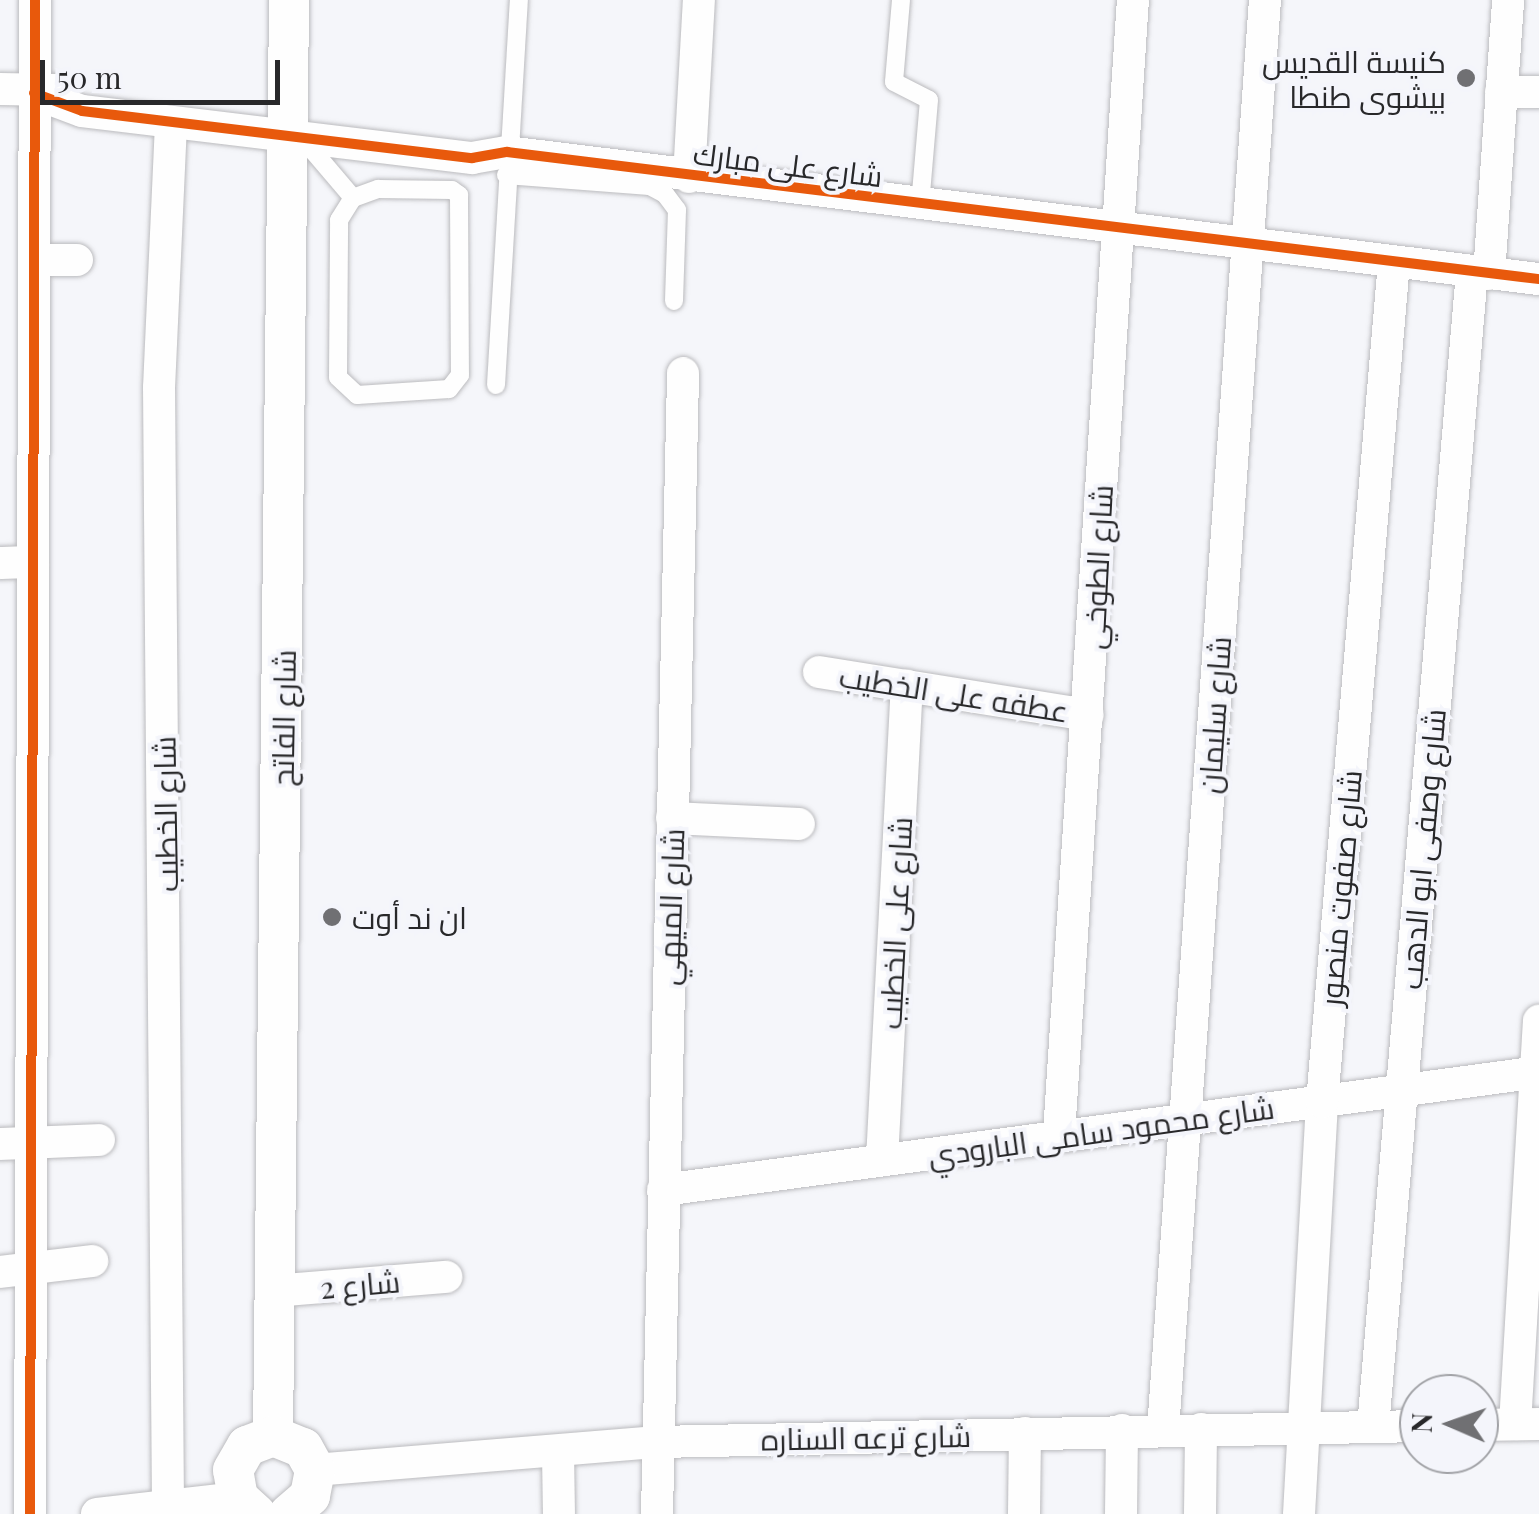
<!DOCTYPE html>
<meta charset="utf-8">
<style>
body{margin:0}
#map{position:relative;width:1539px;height:1514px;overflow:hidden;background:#f5f6fa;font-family:"Playfair Display",Cairo,serif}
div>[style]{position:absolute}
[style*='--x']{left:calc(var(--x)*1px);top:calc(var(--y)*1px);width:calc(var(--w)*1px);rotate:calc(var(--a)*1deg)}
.roads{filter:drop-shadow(0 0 2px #bbbbbe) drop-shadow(0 0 2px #bbbbbe)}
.service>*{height:18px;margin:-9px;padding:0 9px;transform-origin:9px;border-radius:9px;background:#fefefe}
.minor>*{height:32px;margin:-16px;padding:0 16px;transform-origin:16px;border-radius:16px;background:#fefefe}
.tertiary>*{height:40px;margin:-20px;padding:0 20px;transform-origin:20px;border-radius:20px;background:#fefefe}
.cycleway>*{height:10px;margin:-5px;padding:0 5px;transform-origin:5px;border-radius:5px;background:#e8590c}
.dots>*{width:28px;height:28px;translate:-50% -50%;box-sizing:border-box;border:5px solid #f4f5fb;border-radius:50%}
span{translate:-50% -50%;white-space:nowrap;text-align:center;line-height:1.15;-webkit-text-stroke:8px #f4f5fb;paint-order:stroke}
.poi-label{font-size:30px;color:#28282a}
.right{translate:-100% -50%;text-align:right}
.left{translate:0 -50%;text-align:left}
.street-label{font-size:30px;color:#28282a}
.north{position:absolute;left:1399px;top:1374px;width:100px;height:100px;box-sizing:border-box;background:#f4f5fb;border:2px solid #a2a3a7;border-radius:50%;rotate:272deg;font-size:28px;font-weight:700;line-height:40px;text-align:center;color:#28282a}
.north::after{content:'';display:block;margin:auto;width:35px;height:45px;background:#707073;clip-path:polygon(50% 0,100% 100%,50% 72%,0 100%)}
.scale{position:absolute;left:40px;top:60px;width:240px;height:45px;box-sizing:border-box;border:5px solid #28282a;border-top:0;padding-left:12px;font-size:30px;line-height:35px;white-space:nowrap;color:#28282a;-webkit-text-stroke:8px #f4f5fb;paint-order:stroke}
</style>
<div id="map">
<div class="roads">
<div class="service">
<i style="--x:901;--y:0;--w:82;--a:94.9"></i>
<i style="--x:894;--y:82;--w:39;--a:27"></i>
<i style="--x:929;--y:100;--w:106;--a:94.9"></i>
<i style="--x:302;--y:138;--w:79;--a:49.6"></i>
<i style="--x:506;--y:175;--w:144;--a:4.4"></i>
<i style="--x:650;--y:186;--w:17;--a:28"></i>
<i style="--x:665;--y:194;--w:20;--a:53"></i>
<i style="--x:677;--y:210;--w:91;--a:91.9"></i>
<i style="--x:378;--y:189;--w:74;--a:0.8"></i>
<i style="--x:452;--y:190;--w:9;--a:36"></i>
<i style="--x:459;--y:195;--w:180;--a:89.7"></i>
<i style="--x:460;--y:375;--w:18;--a:128"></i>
<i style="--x:449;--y:389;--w:92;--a:176.3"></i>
<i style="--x:357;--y:395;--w:26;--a:-137"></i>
<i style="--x:338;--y:377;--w:157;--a:-89.6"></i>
<i style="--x:339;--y:220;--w:26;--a:-58"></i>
<i style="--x:353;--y:198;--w:27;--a:-20"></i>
<i style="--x:496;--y:385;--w:386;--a:-86.6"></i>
</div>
<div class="minor">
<i style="--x:0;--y:89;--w:55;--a:1"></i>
<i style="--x:1501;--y:92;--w:38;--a:0"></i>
<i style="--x:34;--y:93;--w:51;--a:20.6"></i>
<i style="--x:82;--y:111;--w:393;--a:6.9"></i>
<i style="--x:472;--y:158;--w:36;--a:-10"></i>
<i style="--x:507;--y:152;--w:1040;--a:7.02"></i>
<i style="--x:689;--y:177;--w:177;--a:-86.8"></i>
<i style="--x:34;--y:260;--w:43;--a:0"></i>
<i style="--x:1489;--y:274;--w:275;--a:-86"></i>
<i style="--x:0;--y:563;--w:33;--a:-2"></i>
<i style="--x:819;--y:672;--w:272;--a:9.1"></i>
<i style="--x:672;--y:818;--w:127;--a:2.7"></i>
<i style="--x:1059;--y:1134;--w:1136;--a:-86.27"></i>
<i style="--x:0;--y:1144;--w:99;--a:-2.3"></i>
<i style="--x:882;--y:1160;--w:475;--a:-87"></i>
<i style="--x:663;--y:1190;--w:884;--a:-7.67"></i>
<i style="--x:0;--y:1272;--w:93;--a:-6.8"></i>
<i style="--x:274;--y:1291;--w:173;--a:-4.7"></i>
<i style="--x:1515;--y:1424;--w:404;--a:-86.6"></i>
<i style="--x:1479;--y:1425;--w:60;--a:-1"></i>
<i style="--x:1373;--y:1427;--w:1159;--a:-85.1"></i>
<i style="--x:1163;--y:1430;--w:1434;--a:-85.92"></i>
<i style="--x:558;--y:1453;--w:61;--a:89.1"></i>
<i style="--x:315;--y:1470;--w:343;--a:-4.7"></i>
<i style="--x:657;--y:1442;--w:762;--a:-1.2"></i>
<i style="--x:168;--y:1506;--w:1118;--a:-90.46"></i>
<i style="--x:159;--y:388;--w:266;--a:-87.4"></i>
<i style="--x:30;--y:1514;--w:1514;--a:-89.81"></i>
<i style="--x:97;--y:1514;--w:142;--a:-6.5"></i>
<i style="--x:657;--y:1514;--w:1141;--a:-88.69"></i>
<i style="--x:1024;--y:1514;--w:81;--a:-89.3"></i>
<i style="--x:1121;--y:1514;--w:84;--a:-89.3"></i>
<i style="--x:1200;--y:1514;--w:85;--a:-89.3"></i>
<i style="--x:1299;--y:1514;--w:413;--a:-86.8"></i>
<i style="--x:1322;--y:1102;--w:842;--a:-85.1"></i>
</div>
<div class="tertiary">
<i style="--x:273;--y:1436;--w:1436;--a:-89.36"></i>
<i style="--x:256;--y:1514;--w:24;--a:-138"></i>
<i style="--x:238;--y:1498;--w:28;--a:-100"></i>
<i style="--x:233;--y:1470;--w:28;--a:-60"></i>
<i style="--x:247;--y:1446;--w:28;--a:-21"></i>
<i style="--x:273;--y:1436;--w:32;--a:22"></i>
<i style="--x:303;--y:1448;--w:25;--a:61"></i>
<i style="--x:315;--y:1470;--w:26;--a:101"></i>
<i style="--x:310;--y:1496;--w:28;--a:139"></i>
</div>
</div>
<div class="cycleway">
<i style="--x:34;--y:93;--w:51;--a:20.6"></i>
<i style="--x:82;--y:111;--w:393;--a:6.9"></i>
<i style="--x:472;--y:158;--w:36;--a:-10"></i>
<i style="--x:507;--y:152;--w:1040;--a:7.02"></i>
<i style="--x:30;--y:1514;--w:1514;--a:-89.81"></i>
</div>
<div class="dots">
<i style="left:1466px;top:78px;background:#707073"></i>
<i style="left:332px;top:917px;background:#707073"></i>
</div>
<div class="poi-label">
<span class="right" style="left:1446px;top:78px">كنيسة القديس<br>بيشوى طنطا</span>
<span class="left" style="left:352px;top:917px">ان ند أوت</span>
</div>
<div class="street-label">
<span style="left:788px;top:164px;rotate:7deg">شارع على مبارك</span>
<span style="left:1097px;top:567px;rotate:-87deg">شارع الطوخي</span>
<span style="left:954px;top:693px;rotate:9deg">عطفه على الخطيب</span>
<span style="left:1214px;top:715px;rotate:-86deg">شارع سليمان</span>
<span style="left:283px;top:718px;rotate:-89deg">شارع الفاتح</span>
<span style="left:165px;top:814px;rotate:-91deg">شارع الخطيب</span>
<span style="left:1422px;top:849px;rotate:-85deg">شارع وصفى ابو الدهب</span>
<span style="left:1340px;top:888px;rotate:-85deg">شارع صفوت منصور</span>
<span style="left:670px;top:907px;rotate:-88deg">شارع الميهي</span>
<span style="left:895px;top:923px;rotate:-87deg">شارع على الخطيب</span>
<span style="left:1101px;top:1131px;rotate:-8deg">شارع محمود سامى البارودي</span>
<span style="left:360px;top:1284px;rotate:-5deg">شارع 2</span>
<span style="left:866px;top:1437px;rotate:-1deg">شارع ترعه السناره</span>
</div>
<div class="north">N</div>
<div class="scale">50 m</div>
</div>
